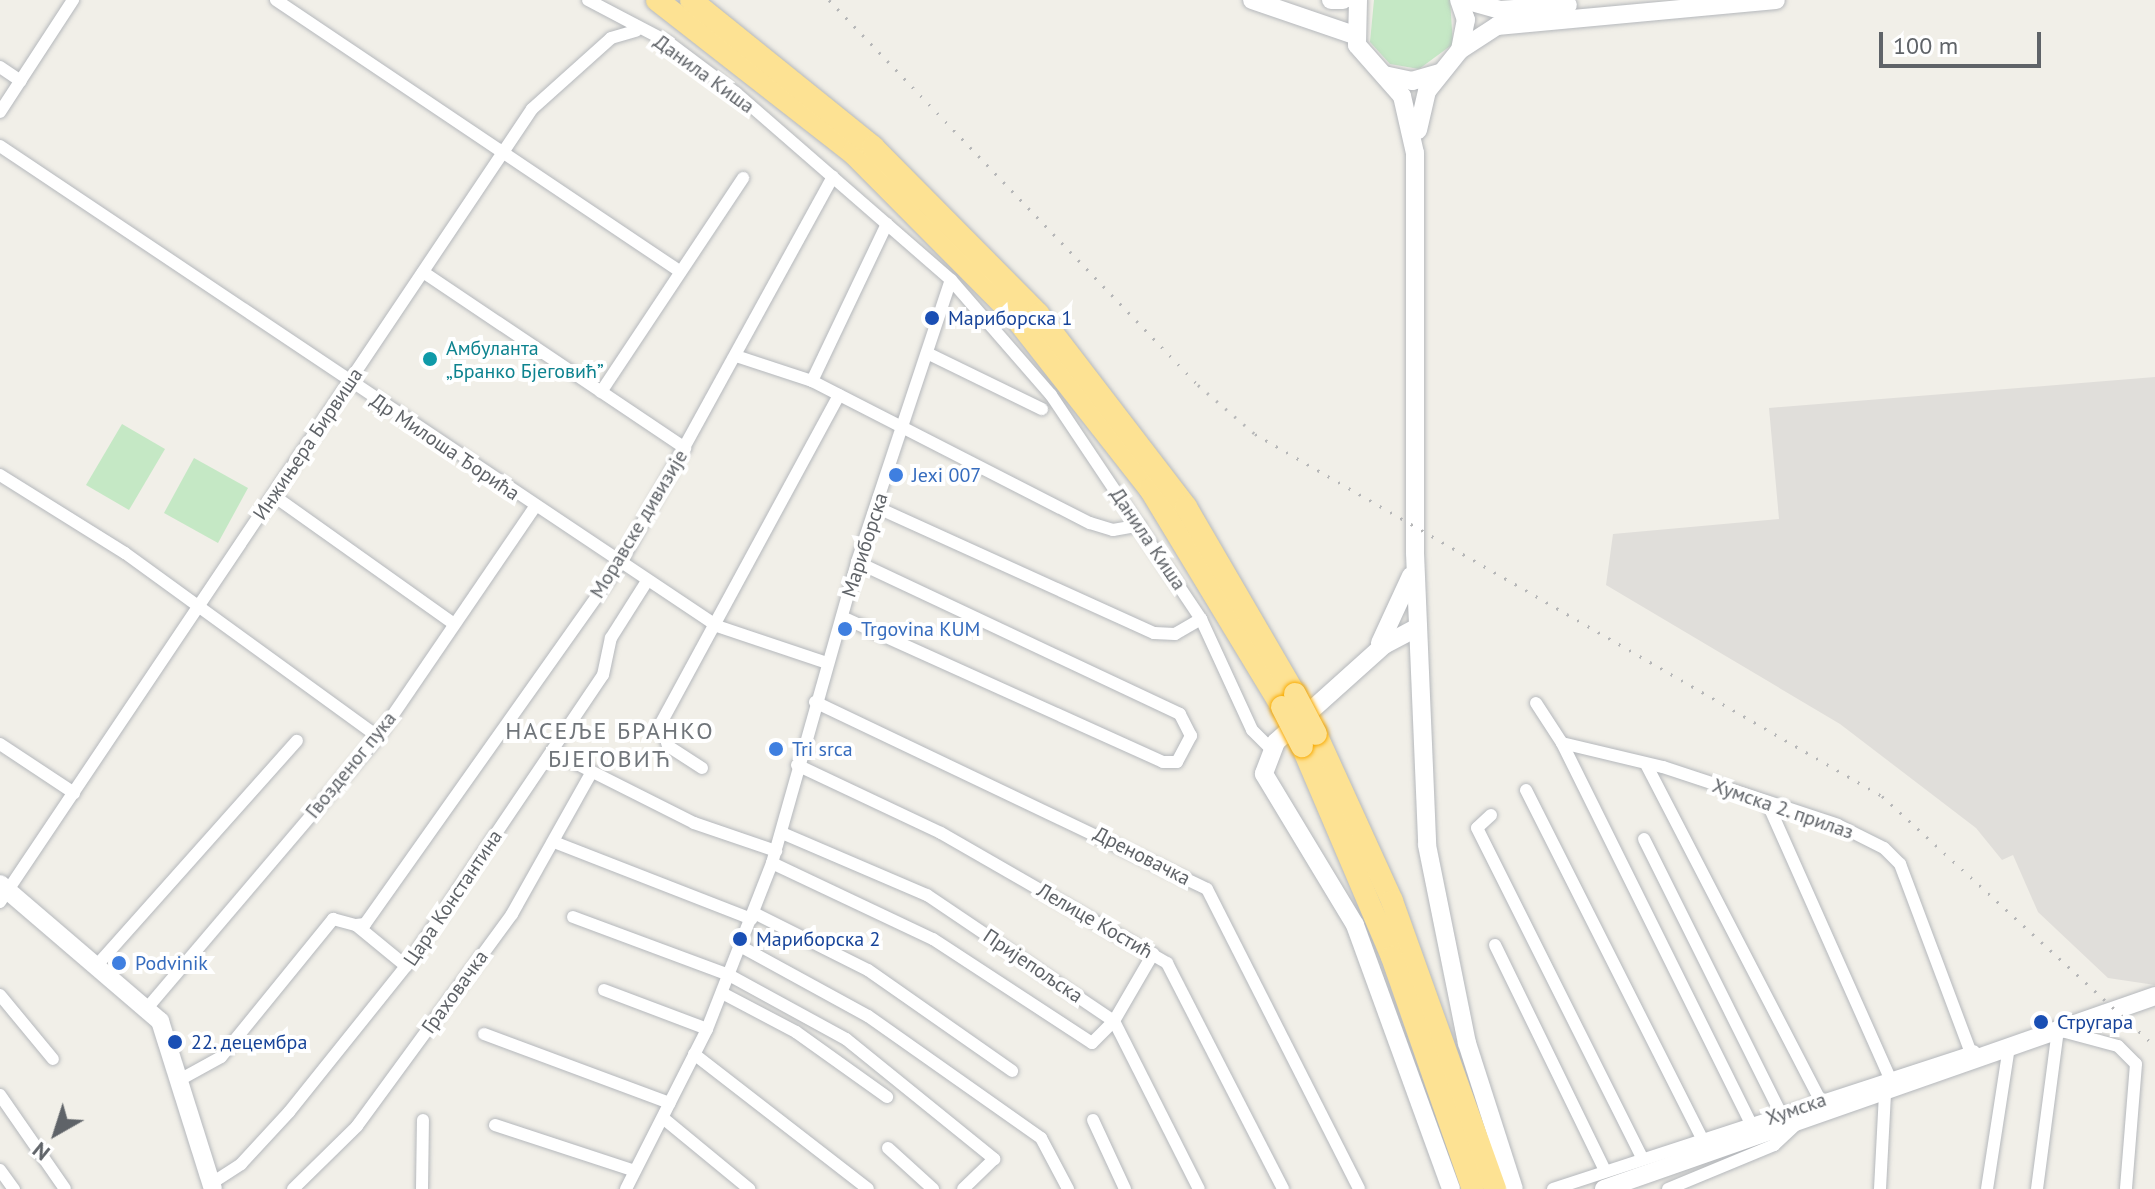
<!DOCTYPE html>
<meta charset="utf-8">
<style>
body{margin:0}
#map{position:relative;width:2155px;height:1189px;overflow:hidden;background:#f1efe8;font-family:"PT Sans",sans-serif}
div>[style]{position:absolute}
[style*='--x']{left:calc(var(--x)*1px);top:calc(var(--y)*1px);width:calc(var(--w)*1px);rotate:calc(var(--a)*1deg)}
.industrial>*{inset:0;background:#e0deda}
.green>*{inset:0;background:#c5e8c5}
.roads{filter:drop-shadow(0 0 2px #b5b8bc) drop-shadow(0 0 2px #b5b8bc)}
.street>*{height:12px;margin:-6px;padding:0 6px;transform-origin:6px;border-radius:6px;background:#fff}
.secondary>*{height:18px;margin:-9px;padding:0 9px;transform-origin:9px;border-radius:9px;background:#fff}
.highway>*{height:22px;margin:-11px;padding:0 11px;transform-origin:11px;border-radius:11px;background:#fde293}
.rail>*{height:3px;margin-top:-1.5px;transform-origin:0;background:repeating-linear-gradient(90deg,#b6b7b8 0 2px,transparent 0 12px)}
.bridges{filter:drop-shadow(0 0 2px #f9ab00) drop-shadow(0 0 2px #f9ab00)}
.highway-bridge>*{height:22px;margin:-11px;padding:0 11px;transform-origin:11px;border-radius:11px;background:#fde293}
.dots>*{width:22px;height:22px;translate:-50% -50%;box-sizing:border-box;border:4px solid #fff;border-radius:50%}
span{translate:-50% -50%;white-space:nowrap;text-align:center;line-height:1.15;-webkit-text-stroke:8px #fff;paint-order:stroke}
.street-label{font-size:20px;color:#5f6368}
.transit-label{font-size:20px;color:#164399}
.left{translate:0 -50%;text-align:left}
.culture-label{font-size:20px;color:#0d838f}
.shop-label{font-size:20px;color:#366cbe}
.quarter-label{font-size:24px;color:#70757a;letter-spacing:2px}
.north{position:absolute;left:16px;top:1093px;width:80px;height:80px;-webkit-text-stroke:6px #fff;paint-order:stroke;rotate:219deg;font-size:22px;font-weight:700;line-height:32px;text-align:center;color:#5f6368}
.north::after{content:'';display:block;margin:auto;width:28px;height:36px;background:#5f6368;clip-path:polygon(50% 0,100% 100%,50% 72%,0 100%)}
.scale{position:absolute;left:1879px;top:32px;width:162px;height:36px;box-sizing:border-box;border:4px solid #5f6368;border-top:0;padding-left:10px;font-size:24px;line-height:28px;white-space:nowrap;color:#5f6368;-webkit-text-stroke:6px #fff;paint-order:stroke}
</style>
<div id="map">
<div class="industrial">
<i style="clip-path:polygon(2155px 377px,2155px 985px,2108px 978px,2038px 912px,2013px 855px,2002px 860px,1976px 828px,1840px 724px,1606px 585px,1613px 534px,1779px 519px,1769px 408px)"></i>
</div>
<div class="green">
<i style="clip-path:polygon(1374px 0,1450px 0,1453px 44px,1419px 69px,1390px 64px,1370px 42px)"></i>
<i style="clip-path:polygon(122px 424px,165px 449px,129px 510px,86px 485px)"></i>
<i style="clip-path:polygon(194px 458px,248px 488px,218px 543px,164px 513px)"></i>
</div>
<div class="roads">
<div class="street">
<i style="--x:276;--y:0;--w:486;--a:33.9"></i>
<i style="--x:588;--y:0;--w:90;--a:27.7"></i>
<i style="--x:668;--y:42;--w:85;--a:36.9"></i>
<i style="--x:736;--y:93;--w:285;--a:41"></i>
<i style="--x:951;--y:280;--w:152;--a:49"></i>
<i style="--x:1051;--y:395;--w:270;--a:56.2"></i>
<i style="--x:1201;--y:619;--w:122;--a:65.3"></i>
<i style="--x:1252;--y:730;--w:27;--a:45"></i>
<i style="--x:0;--y:67;--w:25;--a:34"></i>
<i style="--x:0;--y:112;--w:134;--a:-56.9"></i>
<i style="--x:0;--y:146;--w:863;--a:33.8"></i>
<i style="--x:717;--y:626;--w:116;--a:18.6"></i>
<i style="--x:423;--y:272;--w:316;--a:33.9"></i>
<i style="--x:927;--y:353;--w:128;--a:26"></i>
<i style="--x:736;--y:356;--w:80;--a:18.2"></i>
<i style="--x:812;--y:381;--w:312;--a:27.1"></i>
<i style="--x:1090;--y:523;--w:24;--a:17"></i>
<i style="--x:1113;--y:530;--w:27;--a:-10"></i>
<i style="--x:812;--y:381;--w:174;--a:-64.5"></i>
<i style="--x:601;--y:392;--w:257;--a:-56.4"></i>
<i style="--x:0;--y:475;--w:147;--a:32"></i>
<i style="--x:125;--y:553;--w:313;--a:36"></i>
<i style="--x:274;--y:496;--w:219;--a:35.4"></i>
<i style="--x:876;--y:507;--w:305;--a:24.4"></i>
<i style="--x:1154;--y:633;--w:21;--a:3"></i>
<i style="--x:1175;--y:634;--w:30;--a:-30"></i>
<i style="--x:842;--y:617;--w:352;--a:24.3"></i>
<i style="--x:1163;--y:762;--w:14;--a:0"></i>
<i style="--x:1177;--y:762;--w:30;--a:-62"></i>
<i style="--x:1191;--y:736;--w:25;--a:-117"></i>
<i style="--x:1180;--y:714;--w:357;--a:-154.8"></i>
<i style="--x:815;--y:702;--w:434;--a:25.5"></i>
<i style="--x:1207;--y:889;--w:336;--a:63.1"></i>
<i style="--x:1536;--y:703;--w:48;--a:57"></i>
<i style="--x:1562;--y:743;--w:104;--a:13.4"></i>
<i style="--x:1663;--y:767;--w:184;--a:18.3"></i>
<i style="--x:1838;--y:825;--w:51;--a:26.6"></i>
<i style="--x:1884;--y:848;--w:23;--a:45"></i>
<i style="--x:1900;--y:864;--w:197;--a:69.4"></i>
<i style="--x:1562;--y:743;--w:425;--a:63.6"></i>
<i style="--x:0;--y:744;--w:89;--a:33.5"></i>
<i style="--x:553;--y:752;--w:158;--a:26.7"></i>
<i style="--x:694;--y:823;--w:87;--a:18.9"></i>
<i style="--x:797;--y:765;--w:159;--a:25.3"></i>
<i style="--x:941;--y:833;--w:261;--a:29.9"></i>
<i style="--x:1167;--y:963;--w:254;--a:62.8"></i>
<i style="--x:1647;--y:766;--w:377;--a:62.6"></i>
<i style="--x:702;--y:768;--w:40;--a:-147.1"></i>
<i style="--x:668;--y:746;--w:24;--a:-107"></i>
<i style="--x:661;--y:723;--w:373;--a:-61.5"></i>
<i style="--x:1526;--y:790;--w:392;--a:63.2"></i>
<i style="--x:1767;--y:802;--w:300;--a:66"></i>
<i style="--x:1491;--y:815;--w:19;--a:137"></i>
<i style="--x:1477;--y:828;--w:370;--a:63.4"></i>
<i style="--x:782;--y:833;--w:158;--a:23.2"></i>
<i style="--x:927;--y:895;--w:225;--a:34"></i>
<i style="--x:1114;--y:1021;--w:188;--a:63.2"></i>
<i style="--x:1644;--y:839;--w:307;--a:63.5"></i>
<i style="--x:554;--y:842;--w:212;--a:21.3"></i>
<i style="--x:772;--y:863;--w:178;--a:25.3"></i>
<i style="--x:933;--y:939;--w:190;--a:33.2"></i>
<i style="--x:1092;--y:1043;--w:31;--a:-45"></i>
<i style="--x:1114;--y:1021;--w:78;--a:-59.8"></i>
<i style="--x:0;--y:902;--w:955;--a:-56.14"></i>
<i style="--x:532;--y:109;--w:106;--a:-41.9"></i>
<i style="--x:611;--y:38;--w:26;--a:-16"></i>
<i style="--x:754;--y:913;--w:127;--a:26.6"></i>
<i style="--x:868;--y:970;--w:176;--a:35"></i>
<i style="--x:573;--y:917;--w:166;--a:20.4"></i>
<i style="--x:729;--y:975;--w:133;--a:28.7"></i>
<i style="--x:846;--y:1039;--w:191;--a:39"></i>
<i style="--x:994;--y:1159;--w:43;--a:135.9"></i>
<i style="--x:356;--y:925;--w:9;--a:-6"></i>
<i style="--x:365;--y:924;--w:441;--a:-54.7"></i>
<i style="--x:620;--y:564;--w:442;--a:-61.2"></i>
<i style="--x:1495;--y:945;--w:251;--a:64"></i>
<i style="--x:740;--y:946;--w:146;--a:28.7"></i>
<i style="--x:868;--y:1016;--w:212;--a:35.2"></i>
<i style="--x:1041;--y:1138;--w:58;--a:62.1"></i>
<i style="--x:98;--y:964;--w:299;--a:-48.3"></i>
<i style="--x:604;--y:990;--w:110;--a:20.7"></i>
<i style="--x:722;--y:993;--w:84;--a:27.8"></i>
<i style="--x:796;--y:1032;--w:112;--a:35.5"></i>
<i style="--x:0;--y:995;--w:83;--a:50.4"></i>
<i style="--x:148;--y:1007;--w:355;--a:-49.6"></i>
<i style="--x:378;--y:737;--w:277;--a:-55.7"></i>
<i style="--x:484;--y:1034;--w:198;--a:20.4"></i>
<i style="--x:694;--y:1054;--w:220;--a:37.8"></i>
<i style="--x:183;--y:1078;--w:43;--a:-28.9"></i>
<i style="--x:221;--y:1057;--w:178;--a:-50.9"></i>
<i style="--x:333;--y:919;--w:24;--a:15"></i>
<i style="--x:356;--y:925;--w:65;--a:39.4"></i>
<i style="--x:0;--y:1095;--w:114;--a:55.3"></i>
<i style="--x:663;--y:1118;--w:112;--a:39.5"></i>
<i style="--x:1093;--y:1120;--w:76;--a:65.1"></i>
<i style="--x:495;--y:1125;--w:147;--a:18.2"></i>
<i style="--x:888;--y:1148;--w:61;--a:42.3"></i>
<i style="--x:0;--y:1170;--w:24;--a:54"></i>
<i style="--x:212;--y:1183;--w:35;--a:-33"></i>
<i style="--x:241;--y:1164;--w:71;--a:-47.3"></i>
<i style="--x:289;--y:1112;--w:193;--a:-51.3"></i>
<i style="--x:410;--y:961;--w:345;--a:-56"></i>
<i style="--x:603;--y:675;--w:38;--a:-78"></i>
<i style="--x:611;--y:638;--w:67;--a:-57.7"></i>
<i style="--x:293;--y:1189;--w:90;--a:-44.5"></i>
<i style="--x:357;--y:1126;--w:263;--a:-53.8"></i>
<i style="--x:512;--y:914;--w:159;--a:-60.7"></i>
<i style="--x:422;--y:1189;--w:69;--a:-89.2"></i>
<i style="--x:626;--y:1189;--w:179;--a:-63.1"></i>
<i style="--x:707;--y:1029;--w:178;--a:-68.6"></i>
<i style="--x:772;--y:863;--w:313;--a:-74.2"></i>
<i style="--x:857;--y:562;--w:297;--a:-71.6"></i>
<i style="--x:1553;--y:1189;--w:443;--a:-18.1"></i>
<i style="--x:1668;--y:1189;--w:115;--a:-22.5"></i>
<i style="--x:1774;--y:1145;--w:34;--a:-43"></i>
<i style="--x:1880;--y:1189;--w:97;--a:-87"></i>
<i style="--x:1987;--y:1189;--w:144;--a:-81.2"></i>
<i style="--x:2037;--y:1189;--w:160;--a:-82.5"></i>
<i style="--x:2058;--y:1030;--w:62;--a:14.9"></i>
<i style="--x:2118;--y:1046;--w:25;--a:45"></i>
<i style="--x:2136;--y:1064;--w:125;--a:94.6"></i>
</div>
<div class="secondary">
<i style="--x:1252;--y:0;--w:108;--a:18.9"></i>
<i style="--x:1331;--y:0;--w:12;--a:0"></i>
<i style="--x:1358;--y:0;--w:45;--a:91.3"></i>
<i style="--x:1357;--y:45;--w:68;--a:48.6"></i>
<i style="--x:1402;--y:96;--w:58;--a:77.2"></i>
<i style="--x:1415;--y:153;--w:400;--a:90"></i>
<i style="--x:1415;--y:553;--w:292;--a:87.6"></i>
<i style="--x:1427;--y:845;--w:202;--a:78.6"></i>
<i style="--x:1467;--y:1043;--w:153;--a:72.2"></i>
<i style="--x:1465;--y:0;--w:37;--a:16"></i>
<i style="--x:1501;--y:10;--w:67;--a:-4.3"></i>
<i style="--x:1460;--y:50;--w:44;--a:-33"></i>
<i style="--x:1497;--y:26;--w:280;--a:-5.3"></i>
<i style="--x:1384;--y:75;--w:29;--a:12"></i>
<i style="--x:1412;--y:81;--w:29;--a:-16"></i>
<i style="--x:1418;--y:130;--w:40;--a:-77"></i>
<i style="--x:1427;--y:91;--w:53;--a:-51.2"></i>
<i style="--x:1460;--y:50;--w:31;--a:-79"></i>
<i style="--x:1466;--y:20;--w:21;--a:-109"></i>
<i style="--x:1418;--y:627;--w:38;--a:152"></i>
<i style="--x:1384;--y:645;--w:145;--a:138.1"></i>
<i style="--x:1276;--y:742;--w:34;--a:111"></i>
<i style="--x:1264;--y:774;--w:176;--a:58.9"></i>
<i style="--x:1355;--y:925;--w:281;--a:70"></i>
<i style="--x:1380;--y:643;--w:74;--a:-65.2"></i>
<i style="--x:0;--y:884;--w:211;--a:40.6"></i>
<i style="--x:160;--y:1021;--w:176;--a:72.5"></i>
<i style="--x:1604;--y:1189;--w:584;--a:-19.3"></i>
</div>
<div class="highway">
<i style="--x:657;--y:0;--w:249;--a:38"></i>
<i style="--x:853;--y:153;--w:224;--a:45.2"></i>
<i style="--x:1011;--y:312;--w:225;--a:51.9"></i>
<i style="--x:1150;--y:489;--w:255;--a:58.8"></i>
<i style="--x:691;--y:0;--w:234;--a:38.9"></i>
<i style="--x:873;--y:147;--w:235;--a:45.3"></i>
<i style="--x:1038;--y:314;--w:243;--a:52.5"></i>
<i style="--x:1186;--y:507;--w:216;--a:59.8"></i>
<i style="--x:1316;--y:734;--w:183;--a:65.5"></i>
<i style="--x:1392;--y:901;--w:306;--a:70.3"></i>
<i style="--x:1302;--y:746;--w:229;--a:66.9"></i>
<i style="--x:1392;--y:957;--w:246;--a:70.8"></i>
</div>
</div>
<div class="rail">
<i style="--x:829;--y:0;--w:533;--a:46.22"></i>
<i style="--x:1198;--y:385;--w:75;--a:40.7"></i>
<i style="--x:1255;--y:434;--w:724;--a:30"></i>
<i style="--x:1882;--y:796;--w:370;--a:42.5"></i>
</div>
<div class="bridges">
<div class="highway-bridge">
<i style="--x:1295;--y:694;--w:45;--a:62.3"></i>
<i style="--x:1282;--y:707;--w:44;--a:62.9"></i>
</div>
</div>
<div class="dots">
<i style="left:932px;top:318px;background:#1a4fb4"></i>
<i style="left:430px;top:359px;background:#0f9aa8"></i>
<i style="left:896px;top:475px;background:#3f7fe0"></i>
<i style="left:845px;top:629px;background:#3f7fe0"></i>
<i style="left:776px;top:749px;background:#3f7fe0"></i>
<i style="left:740px;top:939px;background:#1a4fb4"></i>
<i style="left:119px;top:963px;background:#3f7fe0"></i>
<i style="left:2041px;top:1022px;background:#1a4fb4"></i>
<i style="left:175px;top:1042px;background:#1a4fb4"></i>
</div>
<div class="street-label">
<span style="left:704px;top:74px;rotate:36deg">Данила Киша</span>
<span style="left:308px;top:444px;rotate:-56deg">Инжињера Бирвиша</span>
<span style="left:445px;top:447px;rotate:34deg">Др Милоша Ђорића</span>
<span style="left:639px;top:524px;rotate:-59deg">Моравске дивизије</span>
<span style="left:1148px;top:539px;rotate:56deg">Данила Киша</span>
<span style="left:865px;top:545px;rotate:-72deg">Мариборска</span>
<span style="left:351px;top:765px;rotate:-51deg">Гвозденог пука</span>
<span style="left:1783px;top:809px;rotate:19deg">Хумска 2. прилаз</span>
<span style="left:1142px;top:856px;rotate:27deg">Дреновачка</span>
<span style="left:453px;top:898px;rotate:-56deg">Цара Константина</span>
<span style="left:1095px;top:921px;rotate:30deg">Лелице Костић</span>
<span style="left:1033px;top:966px;rotate:34deg">Пријепољска</span>
<span style="left:455px;top:992px;rotate:-54deg">Граховачка</span>
<span style="left:1796px;top:1109px;rotate:-19deg">Хумска</span>
</div>
<div class="transit-label">
<span class="left" style="left:948px;top:318px">Мариборска 1</span>
<span class="left" style="left:756px;top:939px">Мариборска 2</span>
<span class="left" style="left:2057px;top:1022px">Стругара</span>
<span class="left" style="left:191px;top:1042px">22. децембра</span>
</div>
<div class="culture-label">
<span class="left" style="left:446px;top:360px">Амбуланта<br>„Бранко Бјеговић”</span>
</div>
<div class="shop-label">
<span class="left" style="left:912px;top:475px">Jexi 007</span>
<span class="left" style="left:861px;top:629px">Trgovina KUM</span>
<span class="left" style="left:792px;top:749px">Tri srca</span>
<span class="left" style="left:135px;top:963px">Podvinik</span>
</div>
<div class="quarter-label">
<span style="left:610px;top:745px">НАСЕЉЕ БРАНКО<br>БЈЕГОВИЋ</span>
</div>
<div class="north">N</div>
<div class="scale">100 m</div>
</div>
